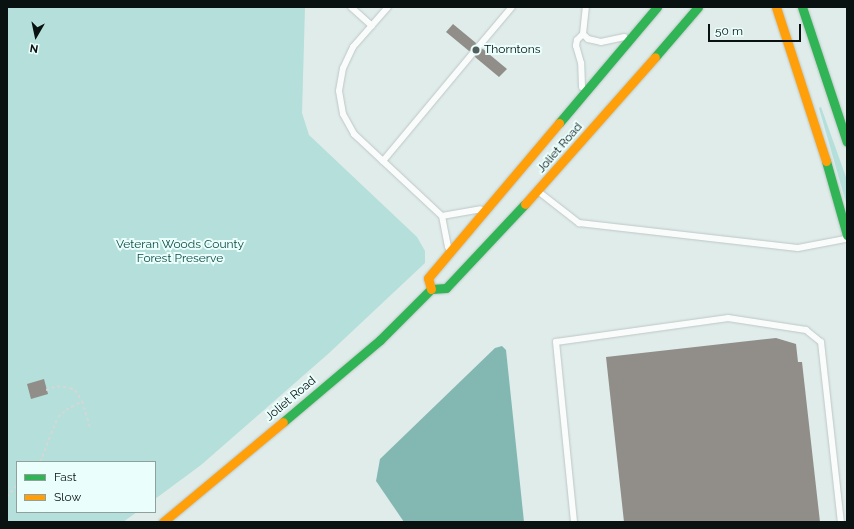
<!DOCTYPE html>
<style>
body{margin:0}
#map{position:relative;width:854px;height:529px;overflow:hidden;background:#dfecea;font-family:Raleway,sans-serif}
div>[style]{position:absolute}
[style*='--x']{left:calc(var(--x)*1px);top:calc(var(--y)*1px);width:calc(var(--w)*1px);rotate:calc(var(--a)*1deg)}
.green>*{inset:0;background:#b4dfda}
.water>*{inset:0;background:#83b8b2}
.building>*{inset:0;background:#918e89}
.path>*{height:2px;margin-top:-1px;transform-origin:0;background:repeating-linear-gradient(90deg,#d3d8d6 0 3px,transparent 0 6px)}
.roads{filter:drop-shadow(0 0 1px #bdc7c6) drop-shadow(0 0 1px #bdc7c6)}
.lane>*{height:6px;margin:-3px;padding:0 3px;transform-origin:3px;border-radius:3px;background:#fafcfc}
.fast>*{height:9px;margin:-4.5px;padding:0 4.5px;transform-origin:4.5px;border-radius:4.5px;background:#30b455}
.slow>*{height:9px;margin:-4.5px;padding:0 4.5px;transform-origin:4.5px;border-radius:4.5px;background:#ff9f0a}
.dots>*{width:11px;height:11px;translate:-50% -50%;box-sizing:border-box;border:2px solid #eafefb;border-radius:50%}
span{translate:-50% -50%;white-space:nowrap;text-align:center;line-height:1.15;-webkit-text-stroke:4px #eafefb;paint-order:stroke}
.poi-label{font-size:12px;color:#091211}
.left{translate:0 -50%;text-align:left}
.street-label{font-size:12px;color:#091211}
.park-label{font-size:12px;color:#0c4b46}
.frame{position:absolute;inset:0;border:8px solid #091211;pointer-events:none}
.legend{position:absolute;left:16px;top:461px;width:140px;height:52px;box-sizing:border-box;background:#eafefb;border:1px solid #90a09d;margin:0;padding:5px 7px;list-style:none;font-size:12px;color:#091211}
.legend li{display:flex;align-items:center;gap:8px;height:20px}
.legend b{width:20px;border:1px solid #90a09d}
.north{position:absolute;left:16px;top:16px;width:40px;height:40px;-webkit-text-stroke:3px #eafefb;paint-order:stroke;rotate:189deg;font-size:11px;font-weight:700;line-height:16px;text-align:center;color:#091211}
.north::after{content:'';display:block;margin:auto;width:14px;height:18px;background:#091211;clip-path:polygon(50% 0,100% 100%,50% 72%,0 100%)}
.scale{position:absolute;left:708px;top:24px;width:93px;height:18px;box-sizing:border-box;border:2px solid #091211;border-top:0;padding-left:5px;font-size:12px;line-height:14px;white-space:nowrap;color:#091211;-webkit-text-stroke:3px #eafefb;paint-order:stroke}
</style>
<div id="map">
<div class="green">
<i style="clip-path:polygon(7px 7px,305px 7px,302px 113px,309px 135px,417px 237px,425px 251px,425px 263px,328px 354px,201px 465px,155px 499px,155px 462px,17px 462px,17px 512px,137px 512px,123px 522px,7px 522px)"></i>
<i style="clip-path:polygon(821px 107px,847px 180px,847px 206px,819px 108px)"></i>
</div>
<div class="water">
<i style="clip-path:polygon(502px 346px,506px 350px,524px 522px,404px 522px,376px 481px,380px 459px,495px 348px)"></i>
</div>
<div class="building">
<i style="clip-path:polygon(453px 24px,476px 43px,476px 50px,483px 49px,507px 69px,499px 77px,475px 57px,475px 50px,469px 51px,446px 32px)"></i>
<i style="clip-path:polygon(776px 338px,796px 344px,798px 362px,802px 362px,820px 522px,624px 522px,606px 357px)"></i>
<i style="clip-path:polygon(44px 379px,48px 394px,31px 399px,27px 384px)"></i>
</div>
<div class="path">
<i style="--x:46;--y:390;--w:12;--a:-20"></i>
<i style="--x:57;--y:386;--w:13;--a:9"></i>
<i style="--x:70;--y:388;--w:5;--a:22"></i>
<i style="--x:75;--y:390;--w:13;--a:58"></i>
<i style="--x:40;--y:462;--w:48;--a:-68.2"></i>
<i style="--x:58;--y:417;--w:11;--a:-41"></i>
<i style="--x:66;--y:410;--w:18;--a:-29"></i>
<i style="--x:82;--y:401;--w:27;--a:73"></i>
<i style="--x:7;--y:497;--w:16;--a:-50"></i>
</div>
<div class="roads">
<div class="lane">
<i style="--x:351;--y:7;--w:28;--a:42"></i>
<i style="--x:388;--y:7;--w:53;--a:131.2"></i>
<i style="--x:353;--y:47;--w:23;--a:115"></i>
<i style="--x:343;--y:68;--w:23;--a:100"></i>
<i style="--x:339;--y:91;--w:23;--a:80"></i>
<i style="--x:343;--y:114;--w:23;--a:61"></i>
<i style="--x:354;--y:134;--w:120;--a:43"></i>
<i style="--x:442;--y:216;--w:32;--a:79"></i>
<i style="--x:583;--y:34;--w:7;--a:45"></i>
<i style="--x:588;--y:39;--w:13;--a:13"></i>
<i style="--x:601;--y:42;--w:24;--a:-12"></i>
<i style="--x:479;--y:46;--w:51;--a:-49.8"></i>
<i style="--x:582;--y:87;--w:24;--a:-92"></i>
<i style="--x:581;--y:63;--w:18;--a:-106"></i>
<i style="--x:576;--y:46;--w:6;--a:-81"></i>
<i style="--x:577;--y:40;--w:8;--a:-45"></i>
<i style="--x:583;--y:34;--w:27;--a:-84"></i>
<i style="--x:383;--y:161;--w:139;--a:-50.2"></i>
<i style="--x:539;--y:192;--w:51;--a:37.8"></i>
<i style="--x:579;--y:223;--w:220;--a:6.5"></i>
<i style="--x:798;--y:248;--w:48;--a:-10.8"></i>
<i style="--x:442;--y:216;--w:39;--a:-10"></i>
<i style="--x:574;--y:522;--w:181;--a:-95.7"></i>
<i style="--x:556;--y:342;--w:174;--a:-7.9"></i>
<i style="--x:728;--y:318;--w:79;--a:8.7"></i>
<i style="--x:806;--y:330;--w:19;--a:39"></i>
<i style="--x:821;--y:342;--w:181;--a:83.7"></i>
</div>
<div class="fast">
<i style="--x:802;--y:7;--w:142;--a:71.6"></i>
<i style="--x:655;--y:57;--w:66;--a:-49.3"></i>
<i style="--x:559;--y:123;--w:152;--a:-49.8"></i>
<i style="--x:826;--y:161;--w:77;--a:74.2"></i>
<i style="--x:283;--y:422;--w:127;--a:-40.2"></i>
<i style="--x:380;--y:340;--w:72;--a:-45"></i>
<i style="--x:431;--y:289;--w:15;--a:-4"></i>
<i style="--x:446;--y:288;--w:115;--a:-46.8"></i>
</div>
<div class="slow">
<i style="--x:776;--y:7;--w:162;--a:72"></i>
<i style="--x:525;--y:204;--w:196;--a:-48.5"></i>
<i style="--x:431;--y:289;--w:11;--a:-105"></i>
<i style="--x:428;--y:278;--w:203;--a:-49.8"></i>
<i style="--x:163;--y:522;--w:156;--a:-39.8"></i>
</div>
</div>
<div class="dots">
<i style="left:476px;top:50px;background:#545e5d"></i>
</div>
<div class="poi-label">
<span class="left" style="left:484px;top:50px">Thorntons</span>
</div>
<div class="street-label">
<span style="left:560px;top:148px;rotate:-49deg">Joliet Road</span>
<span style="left:291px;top:399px;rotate:-40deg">Joliet Road</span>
</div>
<div class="park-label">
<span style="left:180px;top:252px">Veteran Woods County<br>Forest Preserve</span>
</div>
<div class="frame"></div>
<ul class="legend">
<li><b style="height:5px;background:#30b455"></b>Fast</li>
<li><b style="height:5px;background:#ff9f0a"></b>Slow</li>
</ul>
<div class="north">N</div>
<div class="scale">50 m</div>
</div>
